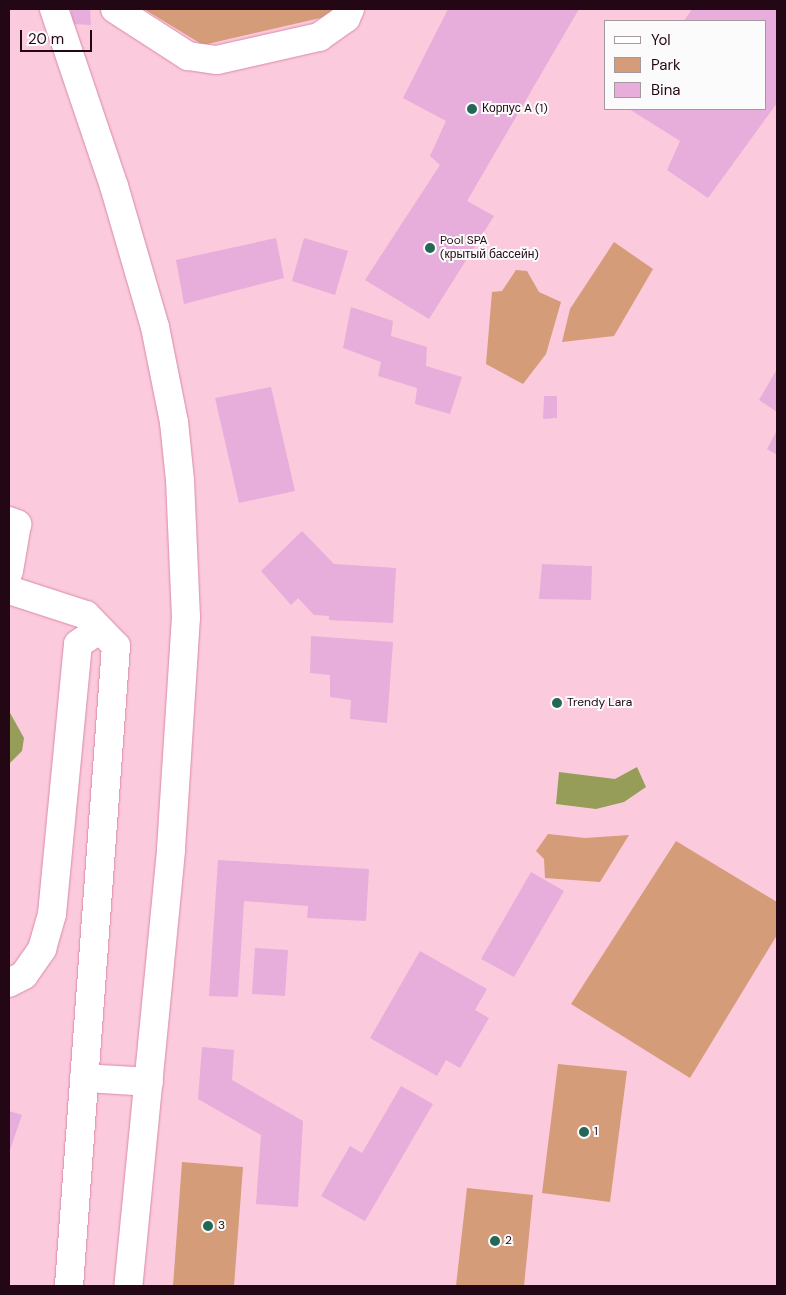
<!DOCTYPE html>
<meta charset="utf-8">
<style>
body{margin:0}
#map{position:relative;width:786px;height:1295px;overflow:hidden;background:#fccadd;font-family:"DM Sans",sans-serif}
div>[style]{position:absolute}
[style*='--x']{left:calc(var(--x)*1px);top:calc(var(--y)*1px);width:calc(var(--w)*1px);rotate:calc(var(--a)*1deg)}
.green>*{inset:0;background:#d49c78}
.water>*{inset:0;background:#969d59}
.building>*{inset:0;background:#e7addb}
.roads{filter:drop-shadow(0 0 1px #d88aaa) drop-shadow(0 0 1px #d88aaa)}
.minor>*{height:28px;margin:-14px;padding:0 14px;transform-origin:14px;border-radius:14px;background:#fff}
.dots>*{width:14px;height:14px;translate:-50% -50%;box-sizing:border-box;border:2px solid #fbfbfb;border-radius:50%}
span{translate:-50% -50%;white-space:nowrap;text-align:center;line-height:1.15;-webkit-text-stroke:4px #fbfbfb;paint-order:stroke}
.poi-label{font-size:12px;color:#230715}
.left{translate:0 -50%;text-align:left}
.frame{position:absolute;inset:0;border:10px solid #230715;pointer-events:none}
.legend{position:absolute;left:604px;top:20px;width:162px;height:90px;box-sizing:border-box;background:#fbfbfb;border:1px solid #a5999f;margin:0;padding:6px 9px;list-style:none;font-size:15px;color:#230715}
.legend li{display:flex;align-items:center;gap:10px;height:25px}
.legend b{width:25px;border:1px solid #a5999f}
.scale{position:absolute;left:20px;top:30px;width:72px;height:22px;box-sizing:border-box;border:2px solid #230715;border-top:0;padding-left:6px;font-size:15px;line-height:18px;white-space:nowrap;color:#230715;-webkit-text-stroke:4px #fbfbfb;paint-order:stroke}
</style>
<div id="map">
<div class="green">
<i style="clip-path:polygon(144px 9px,332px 9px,329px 16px,203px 45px)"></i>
<i style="clip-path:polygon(614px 242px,653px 269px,614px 336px,562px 342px,570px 309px)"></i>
<i style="clip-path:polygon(516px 270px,527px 271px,539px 292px,561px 302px,546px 354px,523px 384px,486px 364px,492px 292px,502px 291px)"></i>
<i style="clip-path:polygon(548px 834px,585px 838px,629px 835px,600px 882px,545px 878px,544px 859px,536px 851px)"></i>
<i style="clip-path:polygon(676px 841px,777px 902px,777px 935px,690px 1078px,571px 1004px)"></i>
<i style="clip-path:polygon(558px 1064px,627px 1071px,610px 1202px,542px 1193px)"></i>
<i style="clip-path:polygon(182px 1162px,243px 1167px,234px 1286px,173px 1286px)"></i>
<i style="clip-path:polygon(467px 1188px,533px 1195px,524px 1286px,456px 1286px)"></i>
</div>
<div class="water">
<i style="clip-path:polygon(9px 711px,24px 738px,22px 751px,9px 764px)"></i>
<i style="clip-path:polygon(637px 767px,646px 787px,624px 802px,596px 809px,556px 804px,559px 772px,615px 779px)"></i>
</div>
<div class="building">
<i style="clip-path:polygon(71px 9px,90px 9px,91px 25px,72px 24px)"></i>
<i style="clip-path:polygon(448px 9px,579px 9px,467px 201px,494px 216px,429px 319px,365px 280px,440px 165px,430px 156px,446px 121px,403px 98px)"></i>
<i style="clip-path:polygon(692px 9px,777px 9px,777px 103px,708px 198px,667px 170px,680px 141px,629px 109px,765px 109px,765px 21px,684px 21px)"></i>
<i style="clip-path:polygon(276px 238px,284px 278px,184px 304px,176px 260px)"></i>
<i style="clip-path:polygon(304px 238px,348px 251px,335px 295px,292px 281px)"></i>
<i style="clip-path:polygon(351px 307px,393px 321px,391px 336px,427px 347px,426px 366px,462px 377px,450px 414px,415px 404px,417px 388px,378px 376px,381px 362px,343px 348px)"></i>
<i style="clip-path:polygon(777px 369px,777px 412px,759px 400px)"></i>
<i style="clip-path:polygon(271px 387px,295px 491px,239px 503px,215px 398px)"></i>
<i style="clip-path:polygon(544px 396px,557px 396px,557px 418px,543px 419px)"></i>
<i style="clip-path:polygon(777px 430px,777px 455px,767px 449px)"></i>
<i style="clip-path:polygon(302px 531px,334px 564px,396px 568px,393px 623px,329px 620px,329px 616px,314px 615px,298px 598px,291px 605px,261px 571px)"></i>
<i style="clip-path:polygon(542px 564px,592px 566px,591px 600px,539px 599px)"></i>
<i style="clip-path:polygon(311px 636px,393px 642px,387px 723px,350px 719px,351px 700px,330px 697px,330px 675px,310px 673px)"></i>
<i style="clip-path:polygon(218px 860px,369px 869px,366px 921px,307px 918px,308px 906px,244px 901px,238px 997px,209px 996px)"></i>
<i style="clip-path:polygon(531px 872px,564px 891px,514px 977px,481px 959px)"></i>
<i style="clip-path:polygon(255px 948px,288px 950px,285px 996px,252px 994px)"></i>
<i style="clip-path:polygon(420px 951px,487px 989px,475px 1010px,489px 1018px,460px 1068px,446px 1060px,437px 1076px,370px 1038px)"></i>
<i style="clip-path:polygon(202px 1047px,234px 1050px,232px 1080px,303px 1121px,298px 1207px,256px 1204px,261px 1135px,198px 1099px)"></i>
<i style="clip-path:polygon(401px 1086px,433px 1104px,365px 1221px,321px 1196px,350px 1146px,362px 1153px)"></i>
<i style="clip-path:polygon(9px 1111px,22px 1115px,9px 1153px)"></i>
</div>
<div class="roads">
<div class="minor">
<i style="--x:54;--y:9;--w:187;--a:71.3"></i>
<i style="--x:114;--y:186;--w:147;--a:73.8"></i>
<i style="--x:155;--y:327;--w:97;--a:78.7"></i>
<i style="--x:174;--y:422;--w:58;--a:84.1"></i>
<i style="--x:180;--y:480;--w:137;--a:87.5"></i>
<i style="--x:186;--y:617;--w:234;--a:93.7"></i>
<i style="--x:171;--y:851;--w:437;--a:95.6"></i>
<i style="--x:115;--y:9;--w:87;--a:32.8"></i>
<i style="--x:188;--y:56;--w:29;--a:8"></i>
<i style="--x:217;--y:60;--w:105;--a:-12.7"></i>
<i style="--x:319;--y:37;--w:33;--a:-35"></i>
<i style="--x:346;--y:18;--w:10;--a:-66"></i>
<i style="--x:9;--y:521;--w:9;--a:21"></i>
<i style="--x:17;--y:524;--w:48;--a:99.7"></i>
<i style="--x:9;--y:590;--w:81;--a:18"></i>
<i style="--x:86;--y:615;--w:43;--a:45.9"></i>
<i style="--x:116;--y:646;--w:642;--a:94.2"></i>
<i style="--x:9;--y:983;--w:17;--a:-28"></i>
<i style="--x:24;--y:975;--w:32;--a:-55"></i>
<i style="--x:42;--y:949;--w:36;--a:-74"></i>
<i style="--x:52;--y:914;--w:271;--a:-84.5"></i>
<i style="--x:78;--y:644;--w:25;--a:-34"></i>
<i style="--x:84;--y:1078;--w:65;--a:3.5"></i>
</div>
</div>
<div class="dots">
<i style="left:472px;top:109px;background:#256757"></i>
<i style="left:430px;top:248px;background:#256757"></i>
<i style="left:557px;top:703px;background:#256757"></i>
<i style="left:584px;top:1132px;background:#256757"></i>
<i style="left:208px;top:1226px;background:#256757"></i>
<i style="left:495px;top:1241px;background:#256757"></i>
</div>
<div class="poi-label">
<span class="left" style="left:482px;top:109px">Корпус A (1)</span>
<span class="left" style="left:440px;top:248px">Pool SPA<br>(крытый бассейн)</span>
<span class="left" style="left:567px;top:703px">Trendy Lara</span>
<span class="left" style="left:594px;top:1132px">1</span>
<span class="left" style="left:218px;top:1226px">3</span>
<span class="left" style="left:505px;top:1241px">2</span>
</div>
<div class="frame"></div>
<ul class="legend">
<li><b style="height:6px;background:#fff"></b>Yol</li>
<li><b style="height:14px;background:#d49c78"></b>Park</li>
<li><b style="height:14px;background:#e7addb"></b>Bina</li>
</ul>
<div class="scale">20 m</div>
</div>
